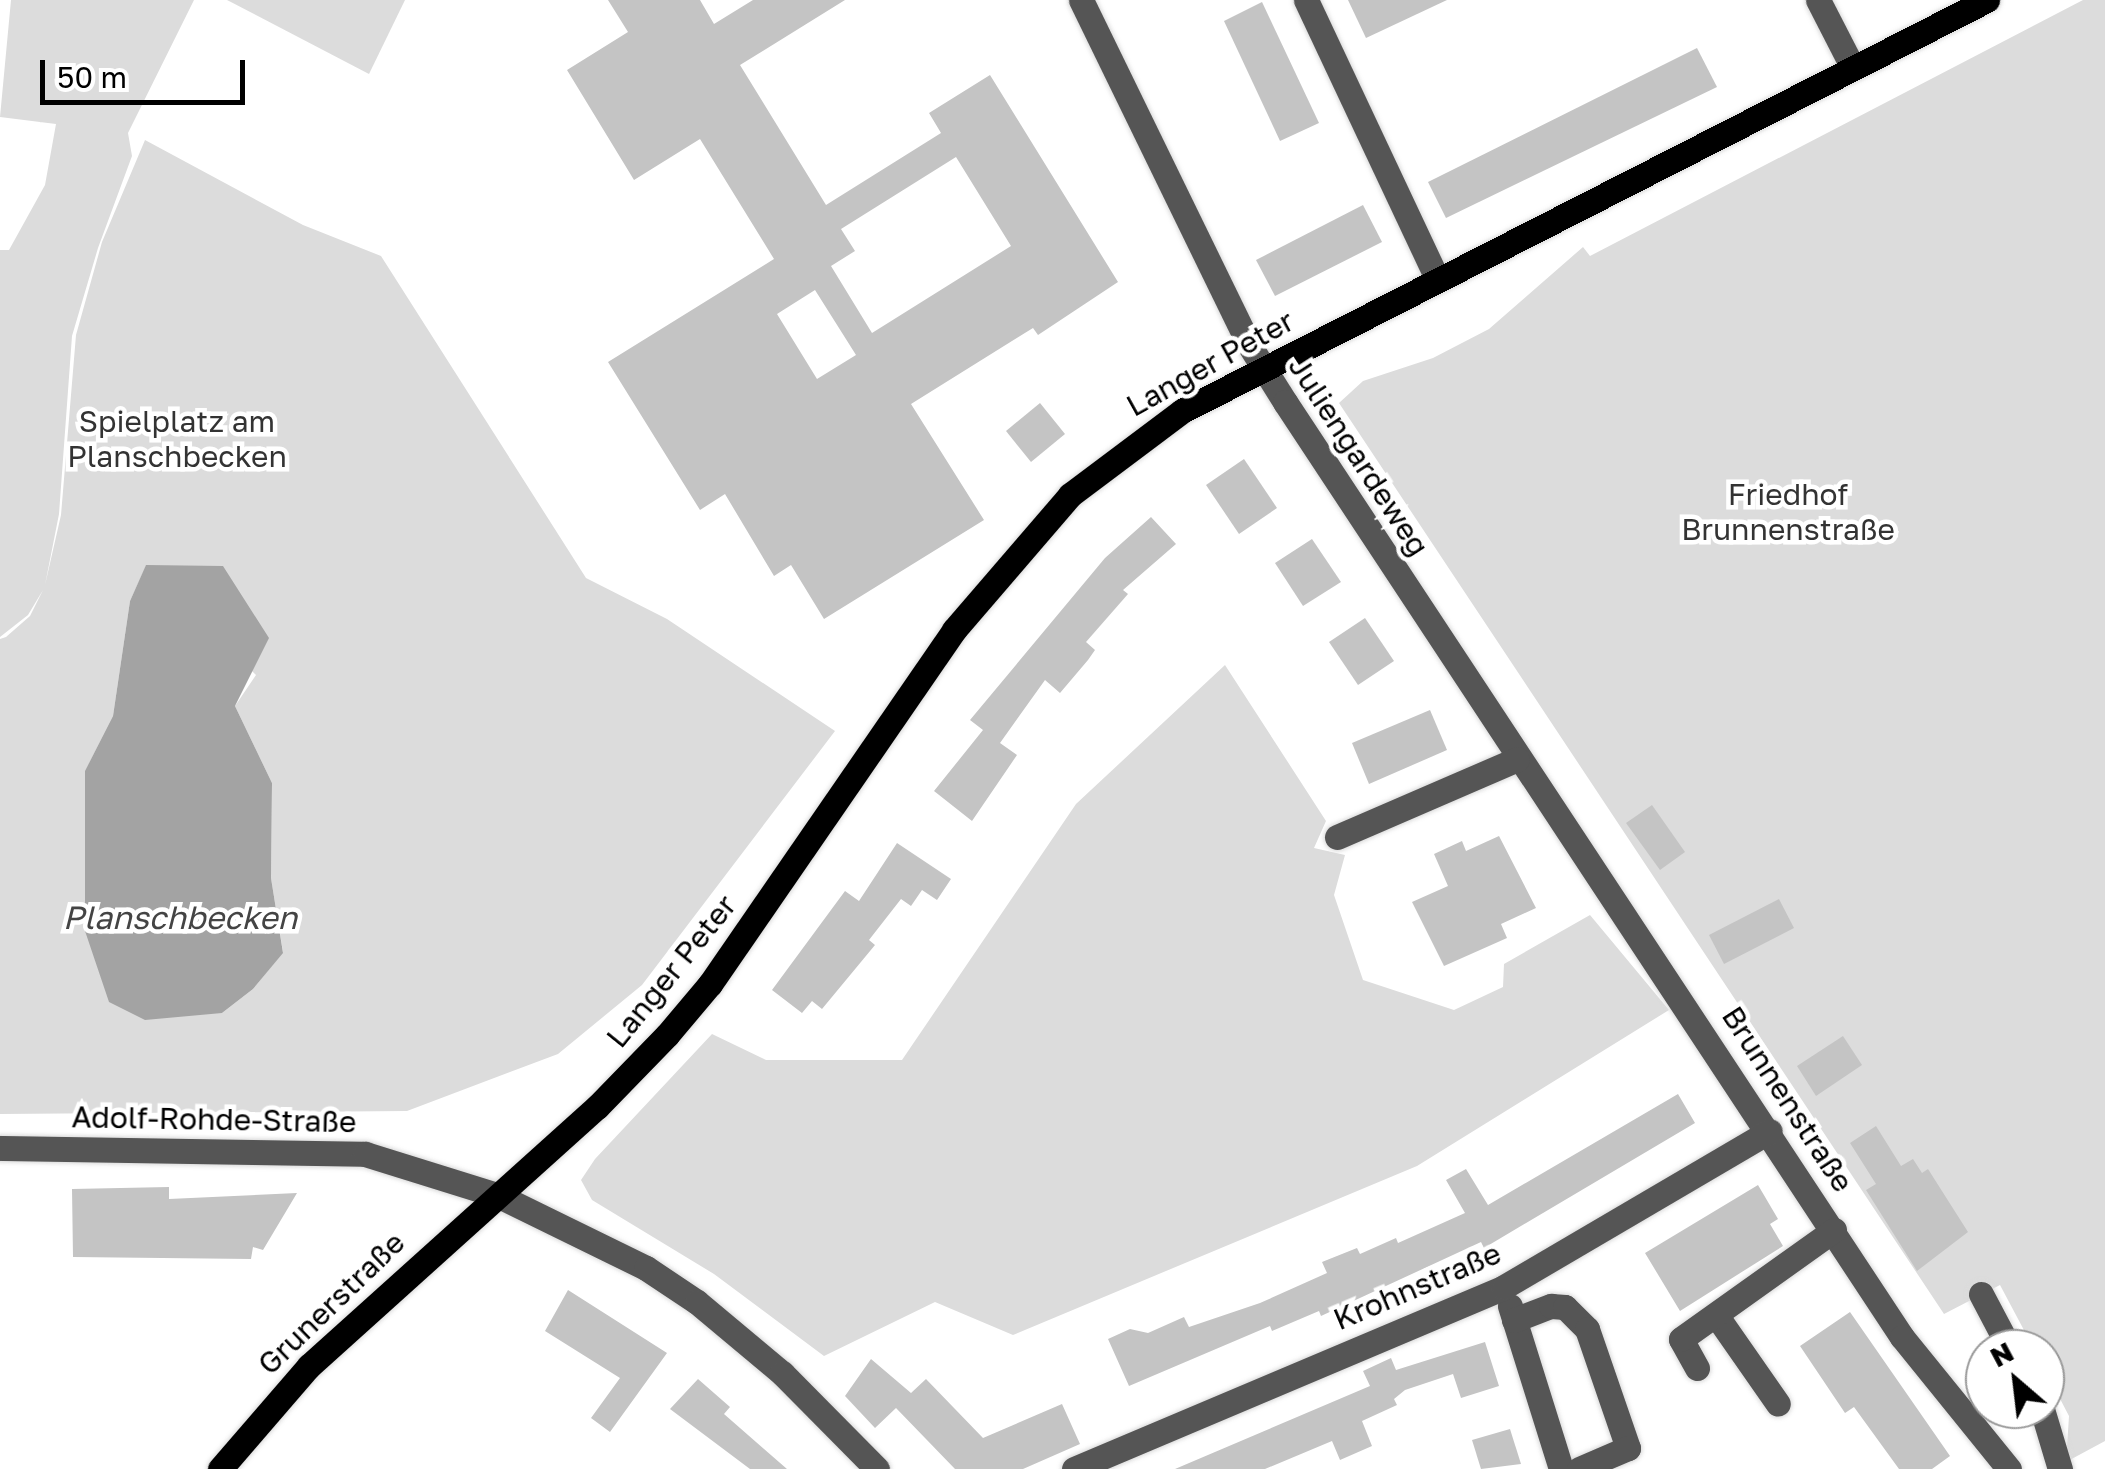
<!DOCTYPE html>
<meta charset="utf-8">
<style>
body{margin:0}
#map{position:relative;width:2105px;height:1469px;overflow:hidden;background:#fff;font-family:"Golos Text",sans-serif}
div>[style]{position:absolute}
[style*='--x']{left:calc(var(--x)*1px);top:calc(var(--y)*1px);width:calc(var(--w)*1px);rotate:calc(var(--a)*1deg)}
.green>*{inset:0;background:#dcdcdc}
.water>*{inset:0;background:#a3a3a3}
.building>*{inset:0;background:#c4c4c4}
.roads{filter:drop-shadow(0 0 2px #dbdbdb) drop-shadow(0 0 2px #dbdbdb)}
.minor>*{height:25px;margin:-12.5px;padding:0 12.5px;transform-origin:12.5px;border-radius:12.5px;background:#555}
.major>*{height:25px;margin:-12.5px;padding:0 12.5px;transform-origin:12.5px;border-radius:12.5px;background:#000}
span{translate:-50% -50%;white-space:nowrap;text-align:center;line-height:1.15;-webkit-text-stroke:9px #fff;paint-order:stroke}
.street-label{font-size:30px;color:#000}
.park-label{font-size:30px;color:#333}
.water-label{font-size:32px;color:#444;font-style:italic}
.north{position:absolute;left:1965px;top:1329px;width:100px;height:100px;box-sizing:border-box;background:#fff;border:2px solid #999;border-radius:50%;rotate:332deg;font-size:28px;font-weight:700;line-height:40px;text-align:center;color:#000}
.north::after{content:'';display:block;margin:auto;width:35px;height:45px;background:#000;clip-path:polygon(50% 0,100% 100%,50% 72%,0 100%)}
.scale{position:absolute;left:40px;top:60px;width:205px;height:45px;box-sizing:border-box;border:5px solid #000;border-top:0;padding-left:12px;font-size:30px;line-height:35px;white-space:nowrap;color:#000;-webkit-text-stroke:8px #fff;paint-order:stroke}
</style>
<div id="map">
<div class="green">
<i style="clip-path:polygon(evenodd,11px 0,194px 0,128px 133px,132px 156px,98px 248px,72px 336px,59px 514px,45px 585px,61px 515px,76px 335px,102px 242px,145px 140px,303px 225px,381px 256px,586px 578px,667px 619px,835px 731px,642px 985px,558px 1054px,407px 1111px,0 1114px,0 639px,6px 637px,30px 616px,43px 590px,28px 615px,0 637px,0 250px,9px 250px,45px 185px,56px 124px,0 117px,11px 0,146px 566px,256px 675px,235px 706px,272px 783px,271px 878px,283px 952px,253px 989px,222px 1013px,85px 931px,85px 772px,113px 716px,130px 601px,146px 566px)"></i>
<i style="clip-path:polygon(227px 0,405px 0,369px 74px)"></i>
<i style="clip-path:polygon(2083px 0,2105px 0,2105px 1441px,2066px 1462px,2069px 1416px,2045px 1370px,2045px 1349px,2034px 1349px,2000px 1285px,1944px 1314px,1339px 403px,1363px 381px,1433px 358px,1489px 329px,1583px 247px,1590px 256px)"></i>
<i style="clip-path:polygon(1225px 665px,1326px 821px,1314px 848px,1345px 855px,1334px 895px,1363px 980px,1454px 1010px,1503px 987px,1504px 964px,1590px 915px,1669px 1010px,1417px 1166px,1013px 1335px,935px 1302px,824px 1356px,714px 1274px,592px 1200px,581px 1180px,595px 1159px,712px 1034px,766px 1060px,902px 1060px,1076px 804px)"></i>
</div>
<div class="water">
<i style="clip-path:polygon(146px 565px,223px 566px,269px 638px,235px 706px,272px 783px,271px 878px,283px 953px,253px 989px,222px 1013px,145px 1020px,109px 1002px,85px 931px,85px 771px,113px 716px,130px 601px)"></i>
</div>
<div class="building">
<i style="clip-path:polygon(evenodd,608px 0,700px 0,714px 24px,753px 0,845px 0,740px 65px,826px 205px,941px 133px,929px 113px,990px 75px,1118px 282px,1038px 335px,1033px 328px,911px 404px,984px 520px,824px 619px,791px 565px,774px 576px,725px 494px,700px 510px,608px 362px,774px 259px,700px 139px,634px 180px,567px 70px,628px 32px,608px 0,956px 157px,1011px 246px,872px 333px,831px 266px,855px 251px,841px 229px,956px 157px,608px 0,815px 290px,856px 355px,817px 379px,777px 314px,815px 290px)"></i>
<i style="clip-path:polygon(1348px 0,1447px 0,1366px 38px)"></i>
<i style="clip-path:polygon(1262px 2px,1319px 123px,1280px 141px,1224px 21px)"></i>
<i style="clip-path:polygon(1697px 48px,1717px 87px,1446px 218px,1428px 182px)"></i>
<i style="clip-path:polygon(1363px 205px,1382px 242px,1275px 296px,1256px 260px)"></i>
<i style="clip-path:polygon(1040px 403px,1065px 434px,1031px 462px,1006px 431px)"></i>
<i style="clip-path:polygon(1244px 459px,1277px 508px,1239px 534px,1206px 485px)"></i>
<i style="clip-path:polygon(1151px 517px,1176px 544px,1123px 590px,1128px 594px,1086px 642px,1095px 650px,1088px 660px,1060px 693px,1045px 680px,1000px 743px,1017px 755px,972px 821px,934px 791px,983px 730px,970px 720px,1105px 558px)"></i>
<i style="clip-path:polygon(1312px 539px,1341px 582px,1303px 606px,1275px 563px)"></i>
<i style="clip-path:polygon(1365px 618px,1394px 661px,1358px 685px,1329px 642px)"></i>
<i style="clip-path:polygon(1430px 710px,1447px 750px,1369px 784px,1352px 743px)"></i>
<i style="clip-path:polygon(1652px 805px,1685px 852px,1660px 870px,1626px 823px)"></i>
<i style="clip-path:polygon(1499px 836px,1536px 908px,1501px 924px,1507px 938px,1444px 966px,1412px 902px,1448px 886px,1434px 854px,1462px 841px,1466px 851px)"></i>
<i style="clip-path:polygon(897px 843px,951px 879px,937px 900px,922px 890px,911px 906px,901px 899px,869px 940px,875px 945px,822px 1009px,812px 1001px,802px 1013px,772px 990px,845px 891px,859px 901px)"></i>
<i style="clip-path:polygon(1779px 899px,1794px 928px,1724px 964px,1709px 935px)"></i>
<i style="clip-path:polygon(1843px 1036px,1862px 1065px,1816px 1096px,1797px 1066px)"></i>
<i style="clip-path:polygon(1678px 1094px,1695px 1123px,1484px 1248px,1481px 1242px,1321px 1316px,1319px 1311px,1272px 1331px,1270px 1326px,1129px 1386px,1108px 1339px,1130px 1329px,1148px 1333px,1184px 1317px,1189px 1327px,1260px 1303px,1327px 1273px,1322px 1262px,1357px 1248px,1360px 1254px,1396px 1238px,1398px 1243px,1465px 1213px,1446px 1180px,1466px 1169px,1488px 1205px)"></i>
<i style="clip-path:polygon(1876px 1126px,1901px 1166px,1913px 1159px,1922px 1173px,1928px 1169px,1968px 1232px,1917px 1271px,1866px 1190px,1876px 1184px,1850px 1143px)"></i>
<i style="clip-path:polygon(1758px 1185px,1778px 1219px,1770px 1224px,1783px 1246px,1680px 1311px,1645px 1253px)"></i>
<i style="clip-path:polygon(169px 1187px,169px 1199px,297px 1193px,263px 1250px,253px 1247px,251px 1259px,73px 1257px,72px 1189px)"></i>
<i style="clip-path:polygon(568px 1290px,667px 1353px,610px 1432px,591px 1418px,620px 1378px,545px 1331px)"></i>
<i style="clip-path:polygon(1850px 1312px,1950px 1456px,1932px 1469px,1899px 1469px,1854px 1407px,1845px 1413px,1800px 1346px)"></i>
<i style="clip-path:polygon(1485px 1342px,1499px 1386px,1461px 1398px,1453px 1374px,1405px 1390px,1394px 1399px,1397px 1405px,1362px 1421px,1372px 1446px,1340px 1460px,1332px 1441px,1265px 1469px,1175px 1469px,1370px 1386px,1363px 1371px,1391px 1358px,1396px 1370px)"></i>
<i style="clip-path:polygon(871px 1359px,911px 1393px,926px 1379px,983px 1438px,1062px 1404px,1080px 1444px,1023px 1469px,955px 1469px,896px 1408px,875px 1428px,845px 1396px)"></i>
<i style="clip-path:polygon(698px 1379px,730px 1407px,724px 1414px,787px 1469px,750px 1469px,670px 1409px)"></i>
<i style="clip-path:polygon(1510px 1429px,1521px 1464px,1481px 1469px,1472px 1440px)"></i>
</div>
<div class="roads">
<div class="minor">
<i style="--x:1081;--y:0;--w:381;--a:64"></i>
<i style="--x:1248;--y:343;--w:70;--a:57.9"></i>
<i style="--x:1285;--y:402;--w:1120;--a:56.58"></i>
<i style="--x:1902;--y:1337;--w:170;--a:51"></i>
<i style="--x:1306;--y:0;--w:308;--a:64.8"></i>
<i style="--x:1818;--y:0;--w:76;--a:62.8"></i>
<i style="--x:1337;--y:837;--w:196;--a:-23.4"></i>
<i style="--x:0;--y:1148;--w:365;--a:0.9"></i>
<i style="--x:365;--y:1154;--w:138;--a:17.3"></i>
<i style="--x:497;--y:1195;--w:166;--a:26.1"></i>
<i style="--x:646;--y:1268;--w:61;--a:33.7"></i>
<i style="--x:697;--y:1302;--w:111;--a:39.9"></i>
<i style="--x:782;--y:1373;--w:135;--a:45.3"></i>
<i style="--x:1981;--y:1294;--w:62;--a:62.2"></i>
<i style="--x:1510;--y:1306;--w:171;--a:72.6"></i>
<i style="--x:1716;--y:1315;--w:108;--a:55.1"></i>
<i style="--x:1514;--y:1320;--w:40;--a:-21"></i>
<i style="--x:1551;--y:1306;--w:14;--a:4"></i>
<i style="--x:1565;--y:1307;--w:31;--a:45"></i>
<i style="--x:1587;--y:1329;--w:126;--a:71"></i>
<i style="--x:1628;--y:1448;--w:53;--a:156.8"></i>
<i style="--x:1697;--y:1368;--w:33;--a:-119"></i>
<i style="--x:1681;--y:1339;--w:188;--a:-35.5"></i>
<i style="--x:2042;--y:1409;--w:63;--a:73.3"></i>
<i style="--x:1074;--y:1469;--w:467;--a:-22.9"></i>
<i style="--x:1504;--y:1287;--w:308;--a:-30.4"></i>
</div>
<div class="major">
<i style="--x:220;--y:1469;--w:136;--a:-49.2"></i>
<i style="--x:309;--y:1366;--w:387;--a:-42"></i>
<i style="--x:597;--y:1107;--w:100;--a:-45.8"></i>
<i style="--x:667;--y:1035;--w:67;--a:-49.9"></i>
<i style="--x:710;--y:984;--w:430;--a:-55.4"></i>
<i style="--x:954;--y:630;--w:178;--a:-49.3"></i>
<i style="--x:1070;--y:495;--w:140;--a:-36.9"></i>
<i style="--x:1182;--y:411;--w:904;--a:-27.05"></i>
</div>
</div>
<div class="street-label">
<span style="left:1210px;top:363px;rotate:-29deg">Langer Peter</span>
<span style="left:1359px;top:456px;rotate:57deg">Juliengardeweg</span>
<span style="left:671px;top:971px;rotate:-51deg">Langer Peter</span>
<span style="left:1788px;top:1099px;rotate:57deg">Brunnenstraße</span>
<span style="left:214px;top:1119px;rotate:1deg">Adolf-Rohde-Straße</span>
<span style="left:1417px;top:1286px;rotate:-23deg">Krohnstraße</span>
<span style="left:331px;top:1303px;rotate:-44deg">Grunerstraße</span>
</div>
<div class="park-label">
<span style="left:177px;top:438px">Spielplatz am<br>Planschbecken</span>
<span style="left:1788px;top:511px">Friedhof<br>Brunnenstraße</span>
</div>
<div class="water-label">
<span style="left:180px;top:917px">Planschbecken</span>
</div>
<div class="north">N</div>
<div class="scale">50 m</div>
</div>
